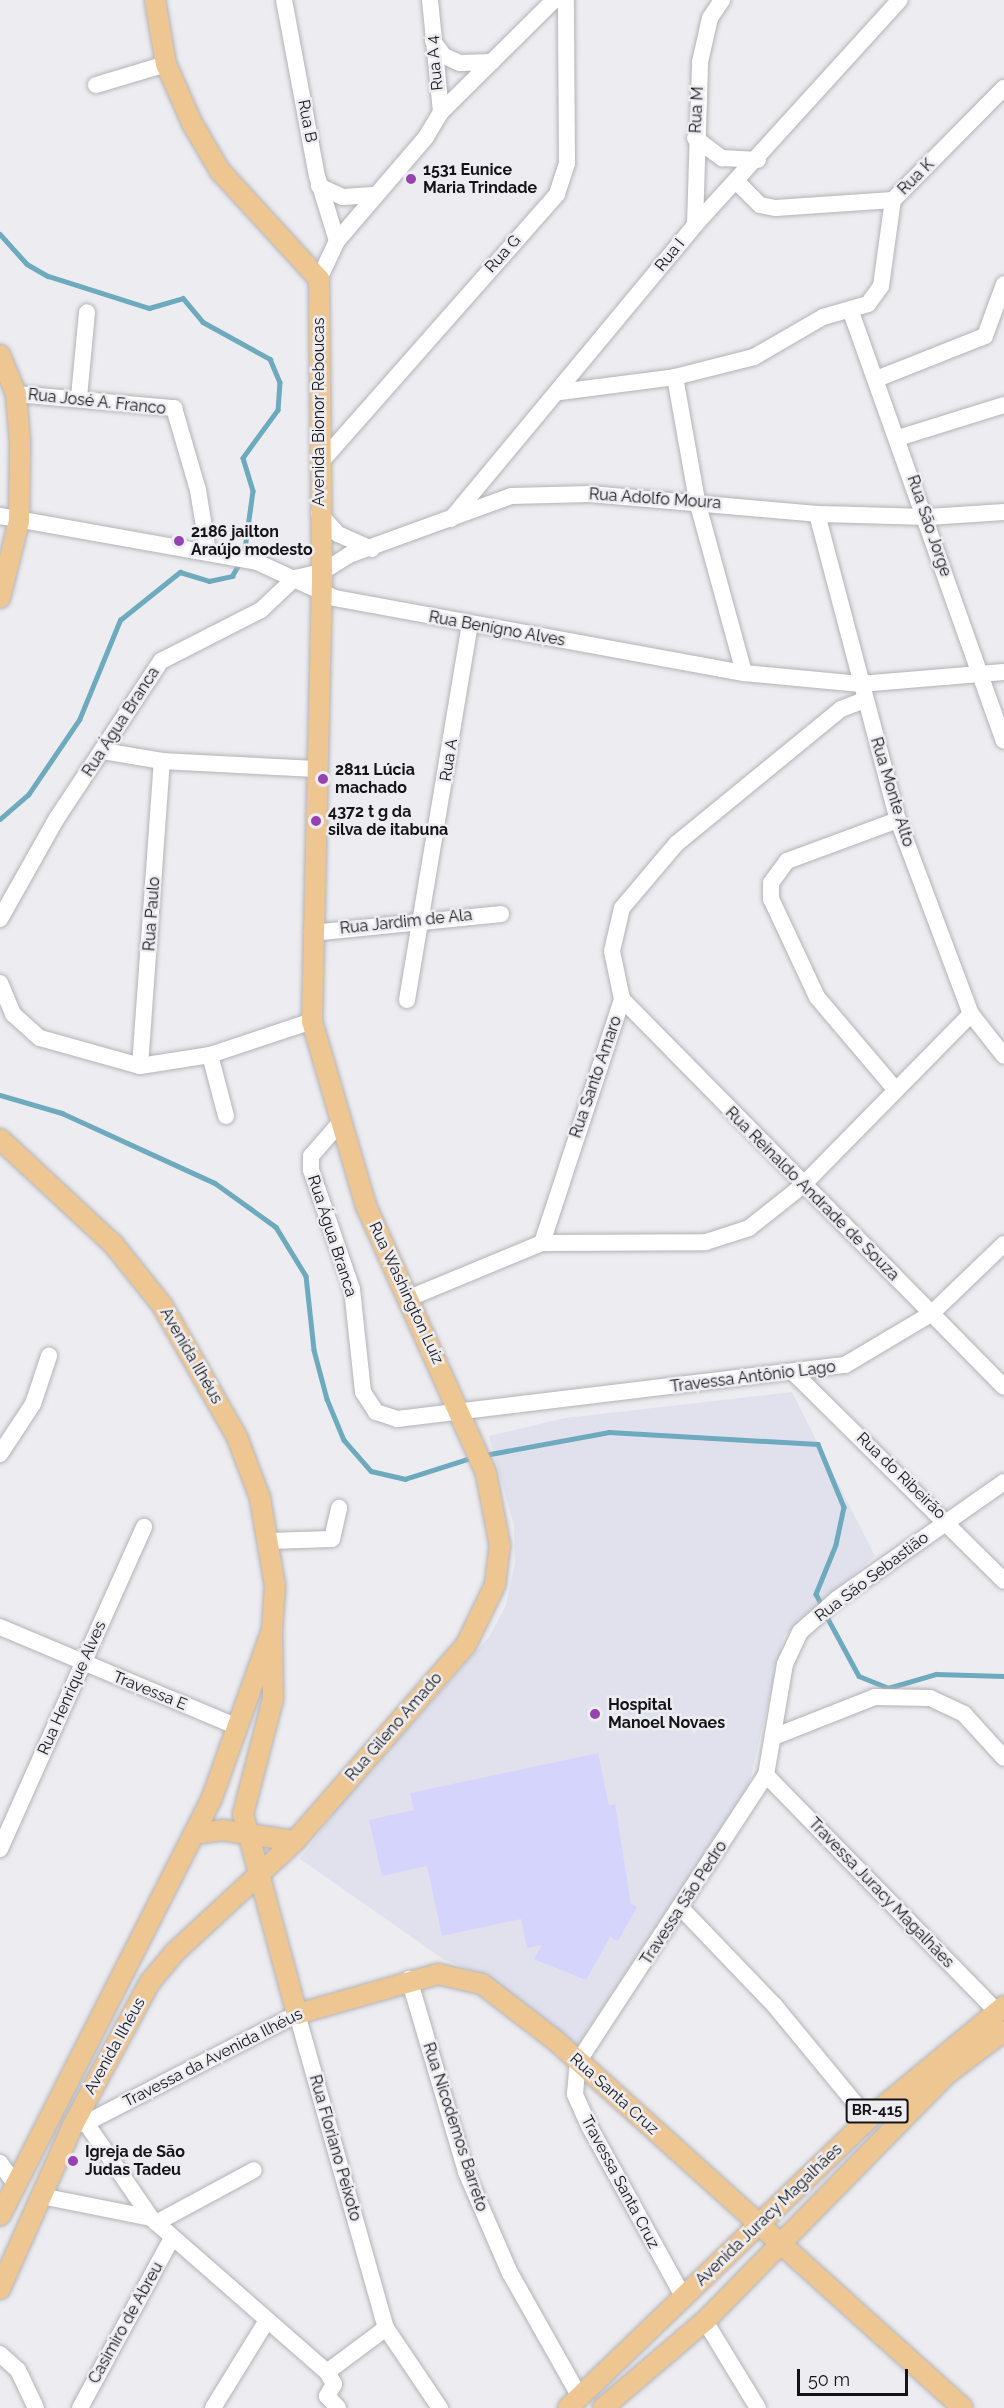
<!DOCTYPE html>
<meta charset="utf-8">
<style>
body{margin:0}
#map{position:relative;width:1004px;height:2408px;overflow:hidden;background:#ededf1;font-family:Raleway,sans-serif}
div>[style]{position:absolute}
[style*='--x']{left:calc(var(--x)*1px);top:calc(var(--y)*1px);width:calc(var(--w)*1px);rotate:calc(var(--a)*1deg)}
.built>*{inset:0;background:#e1e1ed}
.stream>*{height:4.5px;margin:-2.25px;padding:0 2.25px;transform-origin:2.25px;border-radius:2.25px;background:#6eaabe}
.building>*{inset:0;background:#d5d4fc}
.roads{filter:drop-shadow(0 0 2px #b3b3b7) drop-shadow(0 0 2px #b3b3b7)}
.minor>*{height:16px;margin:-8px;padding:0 8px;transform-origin:8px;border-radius:8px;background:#fff}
.major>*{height:20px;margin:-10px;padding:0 10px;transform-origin:10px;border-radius:10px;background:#eec691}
.dots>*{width:16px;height:16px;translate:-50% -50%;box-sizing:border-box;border:3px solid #ededf1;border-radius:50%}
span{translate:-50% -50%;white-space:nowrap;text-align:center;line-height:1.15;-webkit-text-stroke:5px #ededf1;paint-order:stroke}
.shield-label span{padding:2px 4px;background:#ededf1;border:2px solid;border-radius:4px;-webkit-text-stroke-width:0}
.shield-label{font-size:15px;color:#141416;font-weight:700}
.street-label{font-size:16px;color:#141416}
.poi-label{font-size:16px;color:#141416;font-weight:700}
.left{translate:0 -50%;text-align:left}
.scale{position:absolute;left:797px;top:2369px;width:111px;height:27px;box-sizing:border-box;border:3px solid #141416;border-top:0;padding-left:8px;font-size:18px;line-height:21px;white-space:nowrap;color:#141416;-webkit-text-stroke:4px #ededf1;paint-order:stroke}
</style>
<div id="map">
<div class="built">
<i style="clip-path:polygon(792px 1392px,875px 1556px,784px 1636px,748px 1789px,577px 2047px,491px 1978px,443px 1959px,300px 1859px,338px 1807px,489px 1637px,506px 1605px,515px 1563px,514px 1526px,489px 1436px,565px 1418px)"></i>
</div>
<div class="stream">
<i style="--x:0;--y:234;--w:40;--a:48"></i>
<i style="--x:27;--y:264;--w:24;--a:30"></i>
<i style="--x:48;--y:276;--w:106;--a:17.6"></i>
<i style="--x:149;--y:308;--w:35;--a:-16"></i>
<i style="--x:183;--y:298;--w:31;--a:50"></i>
<i style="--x:203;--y:322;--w:77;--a:28.9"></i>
<i style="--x:270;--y:359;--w:25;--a:67"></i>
<i style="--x:280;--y:382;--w:28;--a:94"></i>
<i style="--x:278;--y:410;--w:59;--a:126.1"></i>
<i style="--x:243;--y:458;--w:34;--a:73"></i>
<i style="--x:253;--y:491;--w:66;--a:97.9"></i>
<i style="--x:0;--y:819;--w:37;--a:-41"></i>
<i style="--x:28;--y:795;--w:91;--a:-55.8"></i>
<i style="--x:79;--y:720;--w:108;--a:-67.7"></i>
<i style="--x:120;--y:620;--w:77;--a:-38.7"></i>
<i style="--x:180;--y:572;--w:30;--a:17"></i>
<i style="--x:209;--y:581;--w:24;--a:-12"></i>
<i style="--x:232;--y:576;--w:14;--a:-60"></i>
<i style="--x:0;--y:1095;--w:65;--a:16.2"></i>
<i style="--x:62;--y:1113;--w:168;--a:24.6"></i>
<i style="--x:215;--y:1183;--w:75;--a:35.8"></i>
<i style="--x:276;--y:1227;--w:57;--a:58.5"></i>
<i style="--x:306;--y:1276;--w:74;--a:83.8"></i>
<i style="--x:314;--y:1350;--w:51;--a:75.1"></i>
<i style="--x:327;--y:1399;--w:44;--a:67.5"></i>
<i style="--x:344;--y:1440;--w:41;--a:48.9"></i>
<i style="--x:371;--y:1471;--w:35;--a:13"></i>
<i style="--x:405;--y:1479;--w:72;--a:-17.7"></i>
<i style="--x:485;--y:1455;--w:126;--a:-10.5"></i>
<i style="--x:609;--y:1432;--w:209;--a:3.3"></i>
<i style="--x:818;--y:1444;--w:68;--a:67.6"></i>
<i style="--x:844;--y:1507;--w:39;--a:102"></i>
<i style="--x:836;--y:1545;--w:53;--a:112.2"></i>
<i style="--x:816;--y:1594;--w:15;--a:62"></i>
<i style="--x:826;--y:1615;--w:69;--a:61.6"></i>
<i style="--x:859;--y:1676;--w:31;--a:22"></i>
<i style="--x:888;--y:1688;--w:50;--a:-16.3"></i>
<i style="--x:936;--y:1674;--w:68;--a:1.7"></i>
</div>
<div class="building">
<i style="clip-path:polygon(598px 1753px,609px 1806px,615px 1804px,631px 1904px,637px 1907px,618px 1941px,610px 1937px,586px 1980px,534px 1959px,542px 1945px,527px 1948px,521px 1919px,442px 1936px,427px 1866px,382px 1876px,369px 1820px,414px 1810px,410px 1793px)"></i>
</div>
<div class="roads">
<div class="minor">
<i style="--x:284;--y:0;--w:179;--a:79.4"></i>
<i style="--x:317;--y:176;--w:68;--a:72.9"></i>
<i style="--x:433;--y:41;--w:19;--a:54"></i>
<i style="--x:444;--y:56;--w:17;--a:24"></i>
<i style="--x:460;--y:63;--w:32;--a:-2"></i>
<i style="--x:96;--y:85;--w:73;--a:-16.7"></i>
<i style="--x:441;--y:112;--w:159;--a:-44.7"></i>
<i style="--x:695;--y:138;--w:34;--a:37"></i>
<i style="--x:722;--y:158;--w:36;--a:3"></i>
<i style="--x:738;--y:183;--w:31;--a:45"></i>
<i style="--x:760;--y:205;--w:16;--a:11"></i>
<i style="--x:776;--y:208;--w:117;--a:-3.9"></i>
<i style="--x:893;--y:200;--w:158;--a:-45.3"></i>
<i style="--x:319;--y:186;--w:26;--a:25"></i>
<i style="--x:343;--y:197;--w:30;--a:-4"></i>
<i style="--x:695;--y:225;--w:163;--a:-88.2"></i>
<i style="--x:700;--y:62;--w:45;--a:-77.2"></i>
<i style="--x:710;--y:18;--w:22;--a:-56"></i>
<i style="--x:319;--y:279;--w:42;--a:-64.7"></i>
<i style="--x:337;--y:241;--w:137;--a:-49.4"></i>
<i style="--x:426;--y:137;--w:29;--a:-59"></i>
<i style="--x:441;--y:112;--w:113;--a:-95.6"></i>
<i style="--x:851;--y:312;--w:455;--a:70.4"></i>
<i style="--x:675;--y:377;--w:126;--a:79.9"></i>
<i style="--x:697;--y:501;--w:178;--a:74.7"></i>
<i style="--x:879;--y:378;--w:114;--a:-21.6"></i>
<i style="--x:985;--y:336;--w:55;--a:-69.9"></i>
<i style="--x:560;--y:392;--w:116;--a:-7.4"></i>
<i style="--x:675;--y:377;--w:81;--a:-14.2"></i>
<i style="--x:754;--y:357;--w:80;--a:-30.1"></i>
<i style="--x:823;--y:317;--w:47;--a:-16.1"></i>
<i style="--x:868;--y:304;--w:22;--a:-54"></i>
<i style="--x:881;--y:286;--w:87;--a:-82.1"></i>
<i style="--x:16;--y:394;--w:159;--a:5.1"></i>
<i style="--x:174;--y:408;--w:85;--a:73.7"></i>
<i style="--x:198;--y:490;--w:63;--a:80.8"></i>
<i style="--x:79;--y:397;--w:85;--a:-84.6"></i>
<i style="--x:898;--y:438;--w:111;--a:-17.3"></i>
<i style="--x:321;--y:462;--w:357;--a:-48.6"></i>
<i style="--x:557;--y:194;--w:33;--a:-72"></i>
<i style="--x:567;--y:163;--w:163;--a:-90.4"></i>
<i style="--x:319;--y:513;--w:28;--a:48"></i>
<i style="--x:338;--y:534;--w:37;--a:24"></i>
<i style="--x:817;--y:514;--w:317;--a:75.2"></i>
<i style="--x:898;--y:820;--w:207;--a:69.4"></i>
<i style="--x:971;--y:1014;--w:53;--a:51.8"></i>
<i style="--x:0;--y:516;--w:261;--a:10.1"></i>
<i style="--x:257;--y:562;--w:86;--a:24.8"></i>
<i style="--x:335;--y:598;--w:416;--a:10.4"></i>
<i style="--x:744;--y:673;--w:117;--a:5.4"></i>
<i style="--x:860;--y:684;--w:144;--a:-4.8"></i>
<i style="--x:451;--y:519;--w:382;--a:-50.3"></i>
<i style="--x:695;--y:225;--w:304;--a:-47.7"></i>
<i style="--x:103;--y:751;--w:60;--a:9.6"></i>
<i style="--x:162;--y:761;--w:153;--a:3"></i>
<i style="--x:0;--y:919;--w:116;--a:-60.6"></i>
<i style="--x:57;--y:818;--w:188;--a:-56.5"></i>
<i style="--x:161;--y:661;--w:112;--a:-27"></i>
<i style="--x:261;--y:610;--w:47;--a:-43.3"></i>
<i style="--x:295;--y:578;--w:28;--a:-13"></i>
<i style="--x:322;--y:572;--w:32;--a:-32"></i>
<i style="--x:349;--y:555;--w:172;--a:-20"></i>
<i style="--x:511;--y:496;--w:79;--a:-1.5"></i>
<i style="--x:590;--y:494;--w:228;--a:5"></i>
<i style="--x:817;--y:514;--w:111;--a:1.5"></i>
<i style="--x:928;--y:517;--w:76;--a:-3.8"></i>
<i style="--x:312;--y:933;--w:190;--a:-5.7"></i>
<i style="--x:0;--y:983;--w:34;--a:67"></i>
<i style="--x:13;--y:1014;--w:36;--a:42"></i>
<i style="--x:40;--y:1038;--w:104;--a:15.6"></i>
<i style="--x:140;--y:1066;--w:71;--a:-8.9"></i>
<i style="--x:210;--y:1055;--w:108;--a:-18.4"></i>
<i style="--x:622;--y:999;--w:544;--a:45.45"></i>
<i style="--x:407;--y:1000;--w:380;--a:-80.5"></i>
<i style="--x:210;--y:1055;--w:63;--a:75.3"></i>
<i style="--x:140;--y:1066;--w:306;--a:-85.9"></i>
<i style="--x:895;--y:1089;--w:121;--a:-130.3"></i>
<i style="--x:817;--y:997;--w:108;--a:-115.1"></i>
<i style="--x:771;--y:899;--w:16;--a:-90"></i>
<i style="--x:771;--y:883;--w:27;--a:-54"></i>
<i style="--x:787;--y:861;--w:118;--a:-20.3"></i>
<i style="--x:338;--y:1125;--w:41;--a:131.1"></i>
<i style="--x:311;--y:1156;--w:14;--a:90"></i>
<i style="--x:311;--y:1170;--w:126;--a:71"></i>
<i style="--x:352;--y:1289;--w:104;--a:83.9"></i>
<i style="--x:363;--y:1392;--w:24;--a:57"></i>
<i style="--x:376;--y:1412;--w:22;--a:18"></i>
<i style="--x:397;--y:1419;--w:451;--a:-6.9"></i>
<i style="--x:845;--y:1365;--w:100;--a:-30.7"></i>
<i style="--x:931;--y:1314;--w:101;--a:-43.8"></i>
<i style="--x:542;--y:1243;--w:164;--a:-0.3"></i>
<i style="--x:706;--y:1242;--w:45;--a:-18"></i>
<i style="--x:749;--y:1228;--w:68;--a:-38.4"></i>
<i style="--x:802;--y:1186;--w:241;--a:-45.5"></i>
<i style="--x:409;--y:1298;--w:144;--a:-22.5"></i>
<i style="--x:542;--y:1243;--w:257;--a:-71.8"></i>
<i style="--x:622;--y:999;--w:49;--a:-101.8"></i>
<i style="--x:612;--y:951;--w:44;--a:-76.9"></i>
<i style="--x:622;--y:908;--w:84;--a:-49.8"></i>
<i style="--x:676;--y:844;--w:213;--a:-39.3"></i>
<i style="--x:841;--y:709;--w:26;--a:-21"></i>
<i style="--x:795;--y:1374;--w:294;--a:44.7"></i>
<i style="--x:0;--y:1454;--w:60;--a:-56.6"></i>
<i style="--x:33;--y:1404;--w:51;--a:-71.6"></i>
<i style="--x:268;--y:1541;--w:64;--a:-1.8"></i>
<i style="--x:332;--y:1539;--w:32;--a:-77"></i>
<i style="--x:0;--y:1627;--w:255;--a:22.8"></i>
<i style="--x:776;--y:1736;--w:106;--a:-21.5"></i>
<i style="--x:875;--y:1697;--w:55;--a:1"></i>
<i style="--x:930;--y:1698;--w:38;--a:25"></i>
<i style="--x:964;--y:1714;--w:59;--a:47.7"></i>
<i style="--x:766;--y:1775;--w:330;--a:45.7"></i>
<i style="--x:0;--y:1849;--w:353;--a:-65.9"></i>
<i style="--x:682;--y:1909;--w:134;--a:46.2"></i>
<i style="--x:775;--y:2006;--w:146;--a:50.5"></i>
<i style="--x:409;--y:1979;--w:201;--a:73.5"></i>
<i style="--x:466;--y:2172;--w:110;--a:66.5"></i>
<i style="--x:510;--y:2273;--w:142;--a:60.6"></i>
<i style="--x:86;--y:2123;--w:115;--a:55.6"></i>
<i style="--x:151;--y:2218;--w:234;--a:41.2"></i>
<i style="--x:327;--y:2372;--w:14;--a:60"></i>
<i style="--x:334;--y:2384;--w:14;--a:120"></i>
<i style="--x:327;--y:2396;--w:16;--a:47"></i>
<i style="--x:73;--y:2125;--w:13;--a:-9"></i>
<i style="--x:86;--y:2123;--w:237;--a:-27.3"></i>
<i style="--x:297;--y:2014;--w:326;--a:74.2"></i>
<i style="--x:386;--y:2328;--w:97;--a:56"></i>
<i style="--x:0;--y:2163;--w:26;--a:54"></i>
<i style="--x:41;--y:2196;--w:112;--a:11.3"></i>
<i style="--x:156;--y:2223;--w:111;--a:-28.4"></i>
<i style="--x:684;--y:2298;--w:196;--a:-118.9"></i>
<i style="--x:589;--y:2126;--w:35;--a:-114"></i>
<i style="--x:575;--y:2094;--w:32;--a:-85"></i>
<i style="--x:578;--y:2062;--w:343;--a:-56.8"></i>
<i style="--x:766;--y:1775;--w:113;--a:-80.3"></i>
<i style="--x:785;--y:1664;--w:35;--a:-65"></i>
<i style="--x:800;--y:1632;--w:50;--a:-41.7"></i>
<i style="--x:837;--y:1599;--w:204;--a:-35"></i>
<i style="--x:705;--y:2321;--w:102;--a:58.7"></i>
<i style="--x:0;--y:2354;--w:24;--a:42"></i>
<i style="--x:18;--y:2370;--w:42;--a:64.7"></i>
<i style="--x:327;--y:2372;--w:74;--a:-36.7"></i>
<i style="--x:80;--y:2408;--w:193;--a:-61.6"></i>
<i style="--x:213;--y:2408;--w:101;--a:-58.4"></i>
</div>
<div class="major">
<i style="--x:0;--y:355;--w:42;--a:67.7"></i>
<i style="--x:16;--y:394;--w:48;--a:85.2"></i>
<i style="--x:20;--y:442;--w:79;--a:90.7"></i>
<i style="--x:19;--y:521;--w:79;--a:103.9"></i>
<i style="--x:0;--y:1139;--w:156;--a:42.9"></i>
<i style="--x:114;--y:1245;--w:77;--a:51.3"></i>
<i style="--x:162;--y:1305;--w:152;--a:60.4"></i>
<i style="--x:237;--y:1437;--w:65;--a:69.3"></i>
<i style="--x:260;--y:1498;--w:89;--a:80.3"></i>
<i style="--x:275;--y:1586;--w:44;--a:93.9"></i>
<i style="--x:272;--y:1630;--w:178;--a:109.7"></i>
<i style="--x:212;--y:1798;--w:468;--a:116.9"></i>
<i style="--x:272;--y:1633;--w:66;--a:89.1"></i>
<i style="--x:273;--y:1699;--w:119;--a:104.6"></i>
<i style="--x:243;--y:1814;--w:207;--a:74.9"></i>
<i style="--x:297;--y:2014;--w:147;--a:-15.8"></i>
<i style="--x:438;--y:1974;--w:45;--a:12.8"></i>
<i style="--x:482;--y:1984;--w:92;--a:37.5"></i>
<i style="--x:555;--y:2040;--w:549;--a:42.05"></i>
<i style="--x:194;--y:1834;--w:28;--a:-8"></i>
<i style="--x:222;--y:1830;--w:74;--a:8.6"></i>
<i style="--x:0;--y:2289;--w:180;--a:-66"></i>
<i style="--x:73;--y:2125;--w:162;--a:-61.7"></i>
<i style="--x:150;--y:1982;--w:38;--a:-50"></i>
<i style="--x:174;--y:1953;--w:165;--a:-42.8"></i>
<i style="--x:295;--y:1841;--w:260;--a:-48.9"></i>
<i style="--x:466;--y:1645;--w:67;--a:-64.2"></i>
<i style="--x:495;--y:1585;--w:39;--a:-83"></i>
<i style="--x:500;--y:1546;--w:74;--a:-100.9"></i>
<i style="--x:486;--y:1473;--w:293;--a:-114.2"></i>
<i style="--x:366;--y:1206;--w:193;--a:-106.3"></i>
<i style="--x:312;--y:1021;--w:449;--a:-88.7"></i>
<i style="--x:322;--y:572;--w:293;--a:-90.6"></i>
<i style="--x:319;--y:279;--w:147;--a:-132.5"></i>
<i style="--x:220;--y:171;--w:56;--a:-120.3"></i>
<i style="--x:192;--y:123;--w:64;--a:-113.8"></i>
<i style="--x:166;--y:64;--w:65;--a:-99.8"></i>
<i style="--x:568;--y:2408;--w:417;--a:-43.9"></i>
<i style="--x:868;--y:2119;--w:177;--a:-39.7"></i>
<i style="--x:603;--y:2408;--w:134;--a:-40.5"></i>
<i style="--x:705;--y:2321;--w:346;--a:-45.6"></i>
<i style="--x:947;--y:2074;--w:71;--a:-37"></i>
</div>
</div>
<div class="dots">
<i style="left:411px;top:179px;background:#9642b1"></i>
<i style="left:179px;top:541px;background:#9642b1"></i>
<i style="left:323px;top:779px;background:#9642b1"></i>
<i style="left:316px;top:821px;background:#9642b1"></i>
<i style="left:595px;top:1714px;background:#9642b1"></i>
<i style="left:73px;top:2161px;background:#9642b1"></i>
</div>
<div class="shield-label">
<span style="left:877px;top:2111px">BR-415</span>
</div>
<div class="street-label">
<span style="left:435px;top:63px;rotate:-96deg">Rua A 4</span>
<span style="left:697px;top:110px;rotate:-87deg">Rua M</span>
<span style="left:307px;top:121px;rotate:79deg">Rua B</span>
<span style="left:916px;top:177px;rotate:-45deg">Rua K</span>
<span style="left:503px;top:254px;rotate:-48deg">Rua G</span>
<span style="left:670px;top:255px;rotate:-51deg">Rua I</span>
<span style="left:97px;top:402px;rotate:6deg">Rua José A. Franco</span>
<span style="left:319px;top:412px;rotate:-90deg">Avenida Bionor Reboucas</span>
<span style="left:655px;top:499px;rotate:4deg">Rua Adolfo Moura</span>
<span style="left:929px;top:526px;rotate:71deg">Rua São Jorge</span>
<span style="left:497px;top:629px;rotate:10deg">Rua Benígno Alves</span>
<span style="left:121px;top:722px;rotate:-57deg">Rua Água Branca</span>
<span style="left:449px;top:760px;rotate:-81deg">Rua A</span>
<span style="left:892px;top:792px;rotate:73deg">Rua Monte Alto</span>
<span style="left:152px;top:914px;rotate:-86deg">Rua Paulo</span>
<span style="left:406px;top:922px;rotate:-6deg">Rua Jardim de Ala</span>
<span style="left:596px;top:1077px;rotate:-71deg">Rua Santo Amaro</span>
<span style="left:812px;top:1194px;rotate:45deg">Rua Reinaldo Andrade de Souza</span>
<span style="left:332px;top:1236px;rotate:72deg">Rua Água Branca</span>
<span style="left:406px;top:1293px;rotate:65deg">Rua Washington Luiz</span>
<span style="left:191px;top:1356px;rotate:60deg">Avenida Ilhéus</span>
<span style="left:753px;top:1377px;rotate:-7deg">Travessa Antônio Lago</span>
<span style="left:901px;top:1476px;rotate:44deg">Rua do Ribeirão</span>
<span style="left:872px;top:1577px;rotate:-37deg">Rua São Sebastião</span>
<span style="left:72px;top:1688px;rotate:-66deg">Rua Henrique Alves</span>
<span style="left:150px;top:1691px;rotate:22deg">Travessa E</span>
<span style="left:394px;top:1727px;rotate:-49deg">Rua Gileno Amado</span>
<span style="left:881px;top:1893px;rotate:46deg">Travessa Juracy Magalhães</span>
<span style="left:684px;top:1903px;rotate:-57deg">Travessa São Pedro</span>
<span style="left:115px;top:2046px;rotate:-61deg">Avenida Ilhéus</span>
<span style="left:213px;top:2058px;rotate:-27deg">Travessa da Avenida Ilhéus</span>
<span style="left:614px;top:2094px;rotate:42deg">Rua Santa Cruz</span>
<span style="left:455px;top:2127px;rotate:72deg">Rua Nicodemos Barreto</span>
<span style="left:335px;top:2148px;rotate:74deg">Rua Floriano Peixoto</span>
<span style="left:620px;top:2182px;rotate:62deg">Travessa Santa Cruz</span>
<span style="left:769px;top:2215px;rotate:-44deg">Avenida Juracy Magalhães</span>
<span style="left:126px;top:2323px;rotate:-61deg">Casimiro de Abreu</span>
</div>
<div class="poi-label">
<span class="left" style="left:423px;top:179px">1531 Eunice<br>Maria Trindade</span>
<span class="left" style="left:191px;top:541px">2186 jailton<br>Araújo modesto</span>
<span class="left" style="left:335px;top:779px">2811 Lúcia<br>machado</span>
<span class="left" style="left:328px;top:821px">4372 t g da<br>silva de itabuna</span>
<span class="left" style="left:608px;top:1714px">Hospital<br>Manoel Novaes</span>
<span class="left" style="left:85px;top:2161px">Igreja de São<br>Judas Tadeu</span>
</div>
<div class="scale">50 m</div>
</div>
